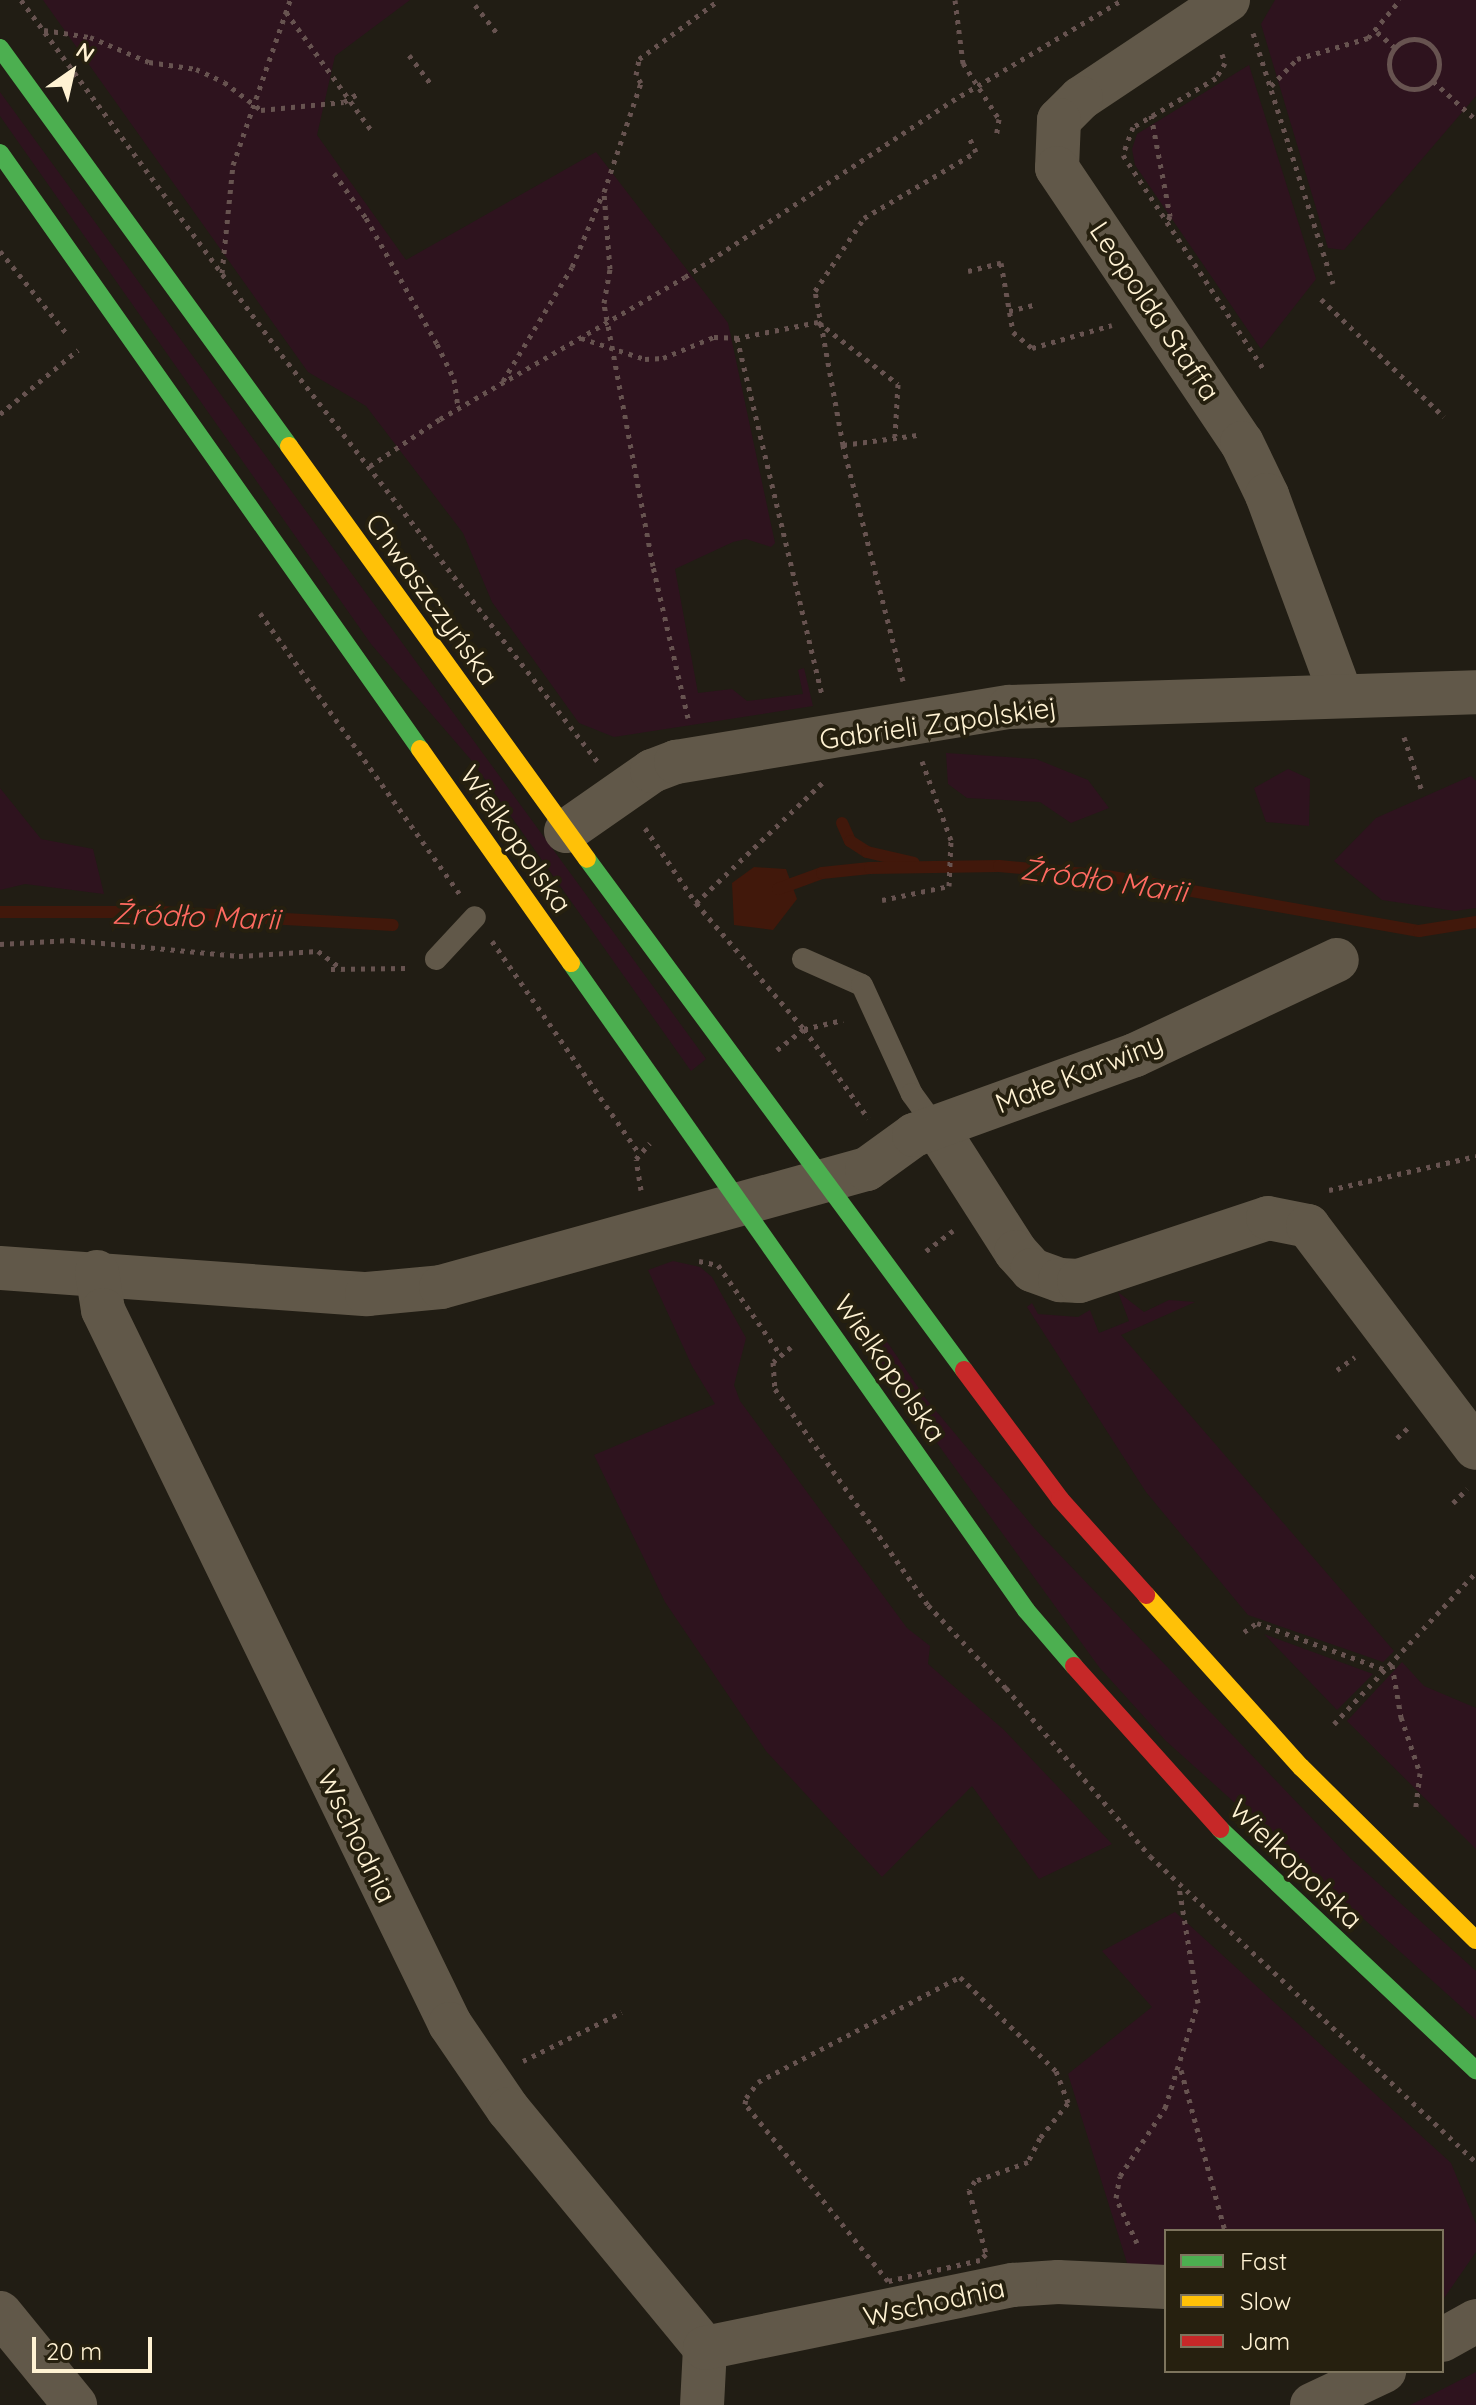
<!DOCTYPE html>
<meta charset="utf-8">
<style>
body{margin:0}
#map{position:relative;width:1476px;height:2405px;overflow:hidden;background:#211d14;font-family:Quicksand,sans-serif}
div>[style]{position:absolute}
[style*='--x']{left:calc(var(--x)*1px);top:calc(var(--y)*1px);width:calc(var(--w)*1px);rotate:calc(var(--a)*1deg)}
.green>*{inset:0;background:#2e131e}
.water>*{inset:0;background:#41180b}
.stream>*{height:12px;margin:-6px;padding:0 6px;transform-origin:6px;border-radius:6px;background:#41180b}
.path>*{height:5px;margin-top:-2.5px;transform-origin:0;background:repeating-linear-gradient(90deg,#675350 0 4px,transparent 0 10px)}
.path>.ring{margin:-2.5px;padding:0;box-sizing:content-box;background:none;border:5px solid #675350;border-radius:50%}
.lane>*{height:22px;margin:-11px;padding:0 11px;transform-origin:11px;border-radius:11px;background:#615849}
.street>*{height:44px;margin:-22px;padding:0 22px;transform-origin:22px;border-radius:22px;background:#615849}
.fast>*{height:18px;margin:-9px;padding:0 9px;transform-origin:9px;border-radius:9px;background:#4caf50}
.slow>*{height:18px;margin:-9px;padding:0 9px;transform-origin:9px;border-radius:9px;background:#ffc107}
.jam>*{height:18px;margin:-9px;padding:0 9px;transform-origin:9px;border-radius:9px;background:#c62828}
span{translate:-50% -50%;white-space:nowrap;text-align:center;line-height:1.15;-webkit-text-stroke:8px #26200f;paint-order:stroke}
.street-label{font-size:28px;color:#fff2d3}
.water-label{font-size:30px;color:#ff6a61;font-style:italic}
.legend{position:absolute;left:1164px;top:2229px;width:280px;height:144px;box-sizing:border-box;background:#26200f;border:2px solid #7d745d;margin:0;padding:10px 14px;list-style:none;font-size:24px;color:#fff2d3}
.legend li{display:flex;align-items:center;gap:16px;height:40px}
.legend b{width:40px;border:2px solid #7d745d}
.north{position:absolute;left:32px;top:32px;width:80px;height:80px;-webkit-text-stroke:6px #26200f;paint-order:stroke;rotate:34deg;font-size:22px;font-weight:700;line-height:32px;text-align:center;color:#fff2d3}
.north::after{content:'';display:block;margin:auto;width:28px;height:36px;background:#fff2d3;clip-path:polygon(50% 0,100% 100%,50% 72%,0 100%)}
.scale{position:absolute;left:32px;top:2337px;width:120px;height:36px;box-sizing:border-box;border:4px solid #fff2d3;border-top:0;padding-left:10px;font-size:24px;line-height:28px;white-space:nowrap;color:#fff2d3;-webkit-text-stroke:6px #26200f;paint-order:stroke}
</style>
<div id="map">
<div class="green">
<i style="clip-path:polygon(43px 0,410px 0,335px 56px,317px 135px,406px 260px,596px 152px,728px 323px,775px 543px,771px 547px,746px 539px,733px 542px,675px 569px,698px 693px,732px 689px,747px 701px,803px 694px,798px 670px,804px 668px,813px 706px,614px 737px,579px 723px,492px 602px,463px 533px,366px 406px,308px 372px)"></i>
<i style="clip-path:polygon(1275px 0,1476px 0,1476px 96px,1344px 250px,1328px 248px,1261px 24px)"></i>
<i style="clip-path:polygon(1249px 65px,1316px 279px,1261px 349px,1135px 165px,1132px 149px,1137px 134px)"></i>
<i style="clip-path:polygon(0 92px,706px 1059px,691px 1071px,472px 761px,371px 644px,0 116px)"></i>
<i style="clip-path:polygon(946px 753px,1036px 759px,1088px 780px,1109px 808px,1071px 823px,1040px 802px,967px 798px,948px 784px)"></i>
<i style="clip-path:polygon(1288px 769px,1310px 779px,1309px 826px,1266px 822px,1254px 788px)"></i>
<i style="clip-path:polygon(1471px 776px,1476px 781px,1476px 908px,1455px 911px,1382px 900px,1334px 861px,1376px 818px)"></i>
<i style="clip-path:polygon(0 788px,41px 839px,93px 849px,104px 894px,25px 884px,0 890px)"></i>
<i style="clip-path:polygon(673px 1261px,700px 1267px,712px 1277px,746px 1338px,734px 1385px,740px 1401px,907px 1628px,930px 1646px,928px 1664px,1004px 1730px,1112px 1844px,1039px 1879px,972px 1786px,882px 1877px,766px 1751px,665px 1602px,594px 1455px,715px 1404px,692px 1366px,648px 1270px)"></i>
<i style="clip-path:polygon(1118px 1292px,1144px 1312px,1169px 1300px,1195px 1302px,1121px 1335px,1394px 1651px,1383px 1662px,1248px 1615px,1146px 1492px,1027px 1307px,1032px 1303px,1038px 1314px,1078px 1317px,1090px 1310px,1099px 1333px,1129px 1321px)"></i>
<i style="clip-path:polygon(879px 1330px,926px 1399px,1035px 1529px,1350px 1858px,1476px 1971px,1476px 2020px,1165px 1740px,1099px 1667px,864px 1342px)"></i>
<i style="clip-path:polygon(1264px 1634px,1373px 1674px,1337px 1710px)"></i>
<i style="clip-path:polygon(1402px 1662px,1424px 1686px,1476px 1708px,1476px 1849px,1347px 1721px)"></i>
<i style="clip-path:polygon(1175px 1912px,1451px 2163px,1476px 2224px,1476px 2252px,1442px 2301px,1442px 2231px,1166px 2231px,1166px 2268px,1128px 2266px,1068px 2074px,1152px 2007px,1102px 1951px)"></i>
<i style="clip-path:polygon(1476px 2372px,1476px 2405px,1410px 2405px,1435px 2393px)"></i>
</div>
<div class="water">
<i style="clip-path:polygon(754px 867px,786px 869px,797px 899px,773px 930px,734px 925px,732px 883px)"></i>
</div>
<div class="stream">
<i style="--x:842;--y:823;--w:20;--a:66"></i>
<i style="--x:850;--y:841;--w:20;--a:33"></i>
<i style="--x:867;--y:852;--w:48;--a:13.2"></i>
<i style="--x:778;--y:889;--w:47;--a:-20"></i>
<i style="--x:822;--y:873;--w:48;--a:-5.9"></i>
<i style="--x:870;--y:868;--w:129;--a:-0.9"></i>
<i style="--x:999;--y:866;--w:108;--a:5.3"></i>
<i style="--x:1107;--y:876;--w:317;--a:10"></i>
<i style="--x:1419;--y:931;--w:58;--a:-9"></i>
<i style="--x:0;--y:912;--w:161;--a:0"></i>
<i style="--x:161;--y:912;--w:232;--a:3.2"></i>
</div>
<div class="path">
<i style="--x:21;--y:0;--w:451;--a:53.7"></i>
<i style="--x:288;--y:363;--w:504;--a:52.17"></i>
<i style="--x:955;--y:0;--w:64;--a:82.8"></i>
<i style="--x:963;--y:63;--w:67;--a:57.3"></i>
<i style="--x:999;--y:119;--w:19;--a:99"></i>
<i style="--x:475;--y:5;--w:39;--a:52"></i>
<i style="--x:286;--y:12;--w:145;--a:54.2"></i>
<i style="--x:44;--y:30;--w:47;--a:8.7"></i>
<i style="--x:90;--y:37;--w:64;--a:23"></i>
<i style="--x:149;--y:62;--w:48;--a:8.5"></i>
<i style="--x:196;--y:69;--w:31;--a:25"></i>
<i style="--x:224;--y:82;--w:46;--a:37.1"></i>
<i style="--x:261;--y:110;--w:83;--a:-5.5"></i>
<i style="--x:344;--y:102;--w:17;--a:-31"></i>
<i style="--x:1377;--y:32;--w:23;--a:41"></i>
<i style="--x:1253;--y:33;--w:263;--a:72.3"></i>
<i class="ring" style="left:1389px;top:39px;width:45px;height:45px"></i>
<i style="--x:1222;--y:54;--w:9;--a:72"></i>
<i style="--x:1225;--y:63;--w:17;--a:121"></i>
<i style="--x:1216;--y:78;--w:96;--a:149.4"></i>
<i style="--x:1133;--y:127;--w:30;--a:110"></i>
<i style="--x:1123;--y:155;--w:255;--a:56.7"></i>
<i style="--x:409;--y:55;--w:38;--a:53"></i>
<i style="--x:1433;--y:81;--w:55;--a:42.1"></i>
<i style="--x:1271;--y:86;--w:37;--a:-46"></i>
<i style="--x:1297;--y:59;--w:74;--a:-16.5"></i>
<i style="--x:1368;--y:38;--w:50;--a:-49.9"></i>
<i style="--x:1151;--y:115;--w:103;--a:79.3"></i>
<i style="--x:1170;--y:216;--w:10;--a:114"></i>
<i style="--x:334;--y:173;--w:55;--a:54.6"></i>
<i style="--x:366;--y:218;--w:145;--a:60.6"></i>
<i style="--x:437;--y:344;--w:39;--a:64"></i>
<i style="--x:454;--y:379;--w:29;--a:82"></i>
<i style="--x:0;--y:251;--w:107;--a:51.1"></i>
<i style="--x:968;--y:271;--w:34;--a:-14"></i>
<i style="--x:1001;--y:263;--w:70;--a:80.1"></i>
<i style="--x:1013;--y:332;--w:25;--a:40"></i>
<i style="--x:1032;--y:348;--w:83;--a:-16"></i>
<i style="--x:222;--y:273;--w:109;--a:-84.2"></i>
<i style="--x:233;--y:165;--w:175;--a:-70.9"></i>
<i style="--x:1321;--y:299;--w:170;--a:43.8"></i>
<i style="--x:1009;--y:311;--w:25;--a:-14"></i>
<i style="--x:818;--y:322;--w:83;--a:168.8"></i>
<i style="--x:737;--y:338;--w:368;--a:76.6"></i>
<i style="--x:818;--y:322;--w:101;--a:37.8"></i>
<i style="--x:898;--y:384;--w:52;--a:93.3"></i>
<i style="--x:581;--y:338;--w:67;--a:18.2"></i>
<i style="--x:645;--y:359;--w:18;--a:-3"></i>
<i style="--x:663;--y:358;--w:55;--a:-22.4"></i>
<i style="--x:714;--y:337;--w:23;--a:2"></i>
<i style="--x:503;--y:381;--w:133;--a:-58.8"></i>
<i style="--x:572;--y:267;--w:80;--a:-67.3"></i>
<i style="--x:0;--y:414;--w:101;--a:-39.4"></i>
<i style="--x:843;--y:445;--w:75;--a:-7.7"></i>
<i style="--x:370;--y:466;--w:84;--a:-33.9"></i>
<i style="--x:440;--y:419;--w:283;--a:-30.1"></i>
<i style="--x:685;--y:277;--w:320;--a:-33.4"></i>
<i style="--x:952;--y:101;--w:198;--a:-30.7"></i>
<i style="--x:260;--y:613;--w:344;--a:54.6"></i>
<i style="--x:903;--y:681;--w:244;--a:-104.3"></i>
<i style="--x:843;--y:445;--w:157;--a:-100.3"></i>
<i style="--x:815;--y:291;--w:88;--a:-56.1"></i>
<i style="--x:864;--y:218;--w:130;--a:-30.5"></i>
<i style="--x:976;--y:152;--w:17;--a:-115"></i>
<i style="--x:688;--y:718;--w:156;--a:-103"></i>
<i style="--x:653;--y:566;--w:268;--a:-100.6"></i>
<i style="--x:604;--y:303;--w:35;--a:-80"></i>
<i style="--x:610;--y:269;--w:77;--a:-94.5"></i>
<i style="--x:604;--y:192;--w:115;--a:-71.3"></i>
<i style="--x:641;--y:83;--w:9;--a:-122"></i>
<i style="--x:636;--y:75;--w:16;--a:-79"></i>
<i style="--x:639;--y:59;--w:99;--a:-36.4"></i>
<i style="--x:1404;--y:737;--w:57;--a:71.6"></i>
<i style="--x:645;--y:828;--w:91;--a:55.8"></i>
<i style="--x:696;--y:903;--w:166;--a:49.4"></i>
<i style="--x:804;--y:1029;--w:110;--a:54.3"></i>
<i style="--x:882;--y:900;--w:68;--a:-11.8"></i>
<i style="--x:949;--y:886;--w:46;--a:-87.5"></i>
<i style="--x:951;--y:840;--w:84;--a:-110.2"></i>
<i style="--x:696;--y:903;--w:175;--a:-43.6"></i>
<i style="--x:492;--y:941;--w:257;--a:55.3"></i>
<i style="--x:0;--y:944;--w:71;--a:-3.2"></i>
<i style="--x:71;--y:940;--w:169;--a:5.4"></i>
<i style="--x:239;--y:956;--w:79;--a:-3.6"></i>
<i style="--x:318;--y:951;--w:30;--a:37"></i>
<i style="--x:331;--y:969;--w:75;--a:-0.8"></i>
<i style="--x:777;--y:1050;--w:34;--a:-38"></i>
<i style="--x:804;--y:1029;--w:40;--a:-13"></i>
<i style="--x:641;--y:1190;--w:31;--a:-99"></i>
<i style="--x:636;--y:1159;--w:21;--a:-49"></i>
<i style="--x:1329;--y:1190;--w:151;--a:-13"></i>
<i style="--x:926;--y:1251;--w:34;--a:-37"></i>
<i style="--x:699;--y:1261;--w:19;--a:12"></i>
<i style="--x:718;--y:1265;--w:108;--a:55.1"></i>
<i style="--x:791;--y:1347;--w:23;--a:140"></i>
<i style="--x:773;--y:1362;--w:27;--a:86"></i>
<i style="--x:775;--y:1389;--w:265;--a:54.7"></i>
<i style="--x:928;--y:1605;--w:114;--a:46.8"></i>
<i style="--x:1006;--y:1688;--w:221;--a:49.4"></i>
<i style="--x:1150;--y:1856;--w:447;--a:43.2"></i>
<i style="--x:1337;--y:1370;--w:22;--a:-36"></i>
<i style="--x:1397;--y:1438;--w:16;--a:-43"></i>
<i style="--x:1453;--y:1503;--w:20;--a:-45"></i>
<i style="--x:1244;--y:1632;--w:16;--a:-35"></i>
<i style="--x:1257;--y:1623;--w:137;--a:20"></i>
<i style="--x:1392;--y:1665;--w:53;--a:80.2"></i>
<i style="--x:1401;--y:1717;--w:59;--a:71.3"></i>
<i style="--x:1420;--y:1773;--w:34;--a:97"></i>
<i style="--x:1334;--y:1724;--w:208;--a:-46.9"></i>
<i style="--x:960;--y:1977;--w:134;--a:44.4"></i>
<i style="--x:1056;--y:2071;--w:34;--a:69"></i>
<i style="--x:1068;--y:2103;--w:45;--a:128.7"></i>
<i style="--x:1040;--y:2138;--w:27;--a:117"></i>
<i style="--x:1028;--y:2162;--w:56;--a:160.3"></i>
<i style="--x:975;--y:2181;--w:11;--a:124"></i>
<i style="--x:969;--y:2190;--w:66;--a:75.1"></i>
<i style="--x:986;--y:2254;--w:8;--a:135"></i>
<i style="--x:980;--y:2260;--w:94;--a:167.1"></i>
<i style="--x:888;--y:2281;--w:228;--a:-128.9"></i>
<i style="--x:745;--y:2104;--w:6;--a:-81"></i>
<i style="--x:746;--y:2098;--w:20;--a:-53"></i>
<i style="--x:758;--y:2082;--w:228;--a:-27.5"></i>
<i style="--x:523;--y:2061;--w:110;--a:-26.3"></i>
<i style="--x:1181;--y:2070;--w:167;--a:74.7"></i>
<i style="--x:1137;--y:2243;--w:50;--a:-115"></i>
<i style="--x:1116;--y:2198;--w:22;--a:-80"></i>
<i style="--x:1120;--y:2176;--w:82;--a:-56.5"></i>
<i style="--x:1165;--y:2108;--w:110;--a:-72.6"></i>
<i style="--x:1198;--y:2003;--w:118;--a:-99.3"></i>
</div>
<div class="lane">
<i style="--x:436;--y:959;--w:57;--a:-47.1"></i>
<i style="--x:803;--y:959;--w:64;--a:23.8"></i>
<i style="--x:862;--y:985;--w:120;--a:65.4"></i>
<i style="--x:912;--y:1094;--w:41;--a:54"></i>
</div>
<div class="street">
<i style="--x:1228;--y:0;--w:177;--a:146.3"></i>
<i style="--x:1081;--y:98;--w:31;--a:135"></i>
<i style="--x:1059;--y:120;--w:48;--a:92.4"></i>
<i style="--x:1057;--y:168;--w:331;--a:56.1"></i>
<i style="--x:1242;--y:443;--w:58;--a:64.3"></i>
<i style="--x:1267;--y:495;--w:213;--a:69.7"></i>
<i style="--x:566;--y:831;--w:105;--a:-34.9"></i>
<i style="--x:652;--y:771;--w:26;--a:-21"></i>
<i style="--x:676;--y:762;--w:338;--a:-9.4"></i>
<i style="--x:1010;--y:707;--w:466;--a:-1.8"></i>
<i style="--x:936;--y:1127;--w:148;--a:57.4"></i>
<i style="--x:1016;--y:1252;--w:24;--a:48"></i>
<i style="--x:1032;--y:1270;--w:30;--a:20"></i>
<i style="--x:1060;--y:1280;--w:19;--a:3"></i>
<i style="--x:1079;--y:1281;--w:199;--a:-18.4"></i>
<i style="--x:1268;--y:1218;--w:41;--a:11.3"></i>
<i style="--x:1308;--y:1226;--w:278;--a:52.9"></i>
<i style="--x:0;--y:1268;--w:368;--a:4.1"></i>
<i style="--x:367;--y:1294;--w:74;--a:-5.4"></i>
<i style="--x:441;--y:1287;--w:442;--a:-15.5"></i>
<i style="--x:867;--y:1169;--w:58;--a:-35.9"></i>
<i style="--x:914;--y:1135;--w:235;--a:-19.9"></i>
<i style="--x:1135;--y:1055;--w:223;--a:-25.2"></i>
<i style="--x:97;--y:1272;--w:38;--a:81"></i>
<i style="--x:103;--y:1310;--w:794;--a:64.08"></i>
<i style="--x:450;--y:2024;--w:103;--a:55.7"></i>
<i style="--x:508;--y:2109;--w:310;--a:50.5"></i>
<i style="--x:705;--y:2348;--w:57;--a:93"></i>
<i style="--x:0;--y:2313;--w:119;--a:50.8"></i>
<i style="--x:1442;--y:2340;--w:39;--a:-29"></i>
<i style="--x:705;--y:2348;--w:314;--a:-11.6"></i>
<i style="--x:1013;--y:2285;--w:45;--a:-3.8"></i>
<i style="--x:1058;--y:2282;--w:108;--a:2.7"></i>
<i style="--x:1312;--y:2405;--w:80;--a:-25.3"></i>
</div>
<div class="fast">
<i style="--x:0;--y:48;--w:492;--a:54"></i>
<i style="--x:0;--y:153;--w:729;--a:54.83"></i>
<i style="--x:587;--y:859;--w:635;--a:53.58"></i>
<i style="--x:571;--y:963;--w:791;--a:54.88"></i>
<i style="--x:1026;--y:1610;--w:74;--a:49.4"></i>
<i style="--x:1220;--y:1829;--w:352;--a:43.3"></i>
</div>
<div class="slow">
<i style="--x:289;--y:446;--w:509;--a:54.19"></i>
<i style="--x:420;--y:749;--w:262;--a:54.8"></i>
<i style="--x:1146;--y:1595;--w:232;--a:48"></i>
<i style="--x:1301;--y:1767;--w:246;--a:44.7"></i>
</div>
<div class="jam">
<i style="--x:964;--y:1370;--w:161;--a:53.3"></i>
<i style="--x:1060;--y:1499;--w:129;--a:48.1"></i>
<i style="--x:1074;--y:1666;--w:219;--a:48.1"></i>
</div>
<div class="street-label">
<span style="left:1155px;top:311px;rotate:56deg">Leopolda Staffa</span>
<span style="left:432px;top:599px;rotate:54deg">Chwaszczyńska</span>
<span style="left:938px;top:723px;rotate:-8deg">Gabrieli Zapolskiej</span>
<span style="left:516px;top:839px;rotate:55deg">Wielkopolska</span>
<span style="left:1079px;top:1073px;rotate:-21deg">Małe Karwiny</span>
<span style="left:890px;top:1368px;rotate:55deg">Wielkopolska</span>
<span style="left:357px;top:1836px;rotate:64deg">Wschodnia</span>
<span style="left:1296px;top:1864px;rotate:44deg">Wielkopolska</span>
<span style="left:934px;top:2302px;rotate:-12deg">Wschodnia</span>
</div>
<div class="water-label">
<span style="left:1104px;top:880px;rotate:8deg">Źródło Marii</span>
<span style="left:196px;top:916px;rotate:2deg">Źródło Marii</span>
</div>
<ul class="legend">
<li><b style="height:10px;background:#4caf50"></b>Fast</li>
<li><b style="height:10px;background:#ffc107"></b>Slow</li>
<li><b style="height:10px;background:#c62828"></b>Jam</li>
</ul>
<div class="north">N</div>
<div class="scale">20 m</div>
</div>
